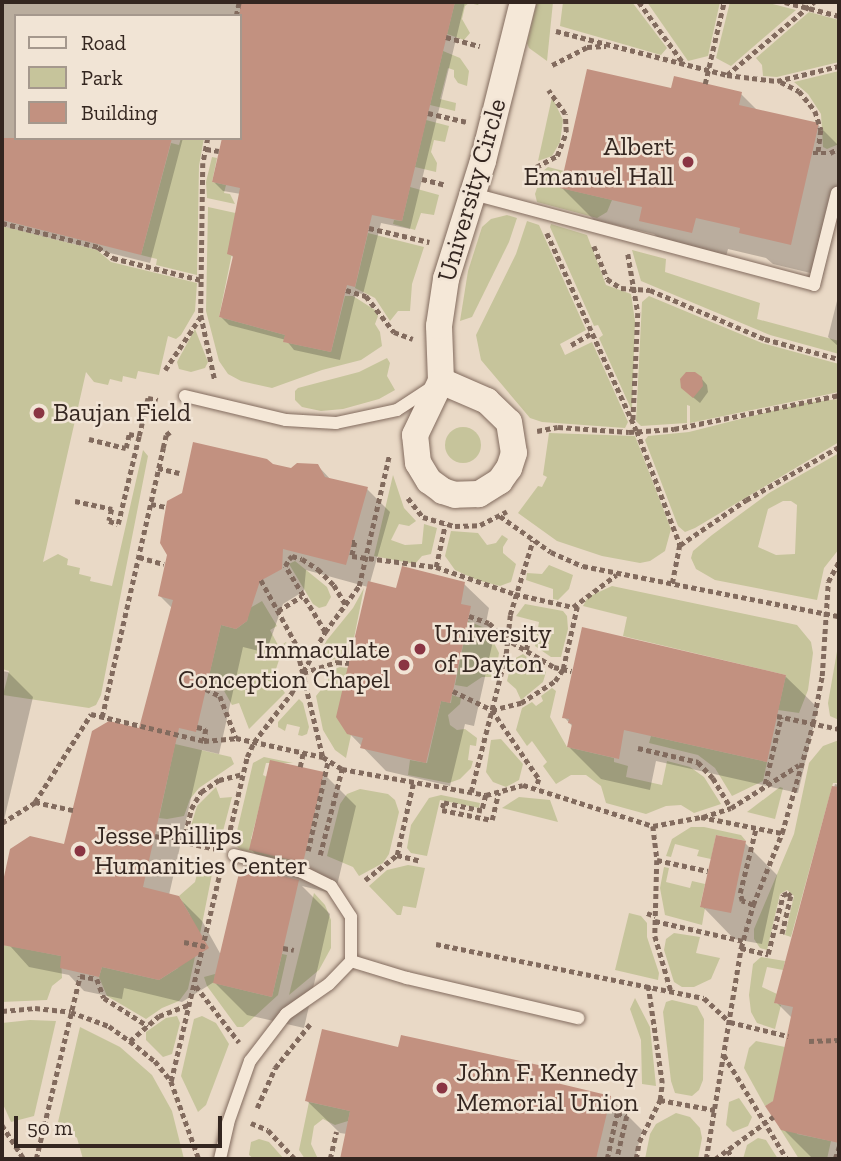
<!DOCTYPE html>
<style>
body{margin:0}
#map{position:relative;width:841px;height:1161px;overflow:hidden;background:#e9d9c6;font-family:"Zilla Slab",serif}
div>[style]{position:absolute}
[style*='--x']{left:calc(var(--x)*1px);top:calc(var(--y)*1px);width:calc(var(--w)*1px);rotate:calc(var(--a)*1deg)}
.green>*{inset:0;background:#c6c49b}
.round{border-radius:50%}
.shadow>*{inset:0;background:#0003}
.building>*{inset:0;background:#c29180}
.path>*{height:4.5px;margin-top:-2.25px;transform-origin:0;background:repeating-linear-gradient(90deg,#826b5e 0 5px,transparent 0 8.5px)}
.roads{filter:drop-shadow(0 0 2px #826b5e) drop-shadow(0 0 2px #826b5e)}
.lane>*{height:12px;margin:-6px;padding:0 6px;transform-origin:6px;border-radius:6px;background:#f5e8d8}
.street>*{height:26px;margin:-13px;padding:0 13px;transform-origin:13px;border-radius:13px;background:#f5e8d8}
.dots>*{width:19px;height:19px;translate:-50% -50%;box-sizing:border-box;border:4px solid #f1e4d5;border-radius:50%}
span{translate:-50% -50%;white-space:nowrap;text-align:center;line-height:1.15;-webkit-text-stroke:5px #f1e4d5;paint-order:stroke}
.poi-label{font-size:26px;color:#342620}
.right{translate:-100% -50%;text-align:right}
.left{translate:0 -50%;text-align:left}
.street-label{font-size:26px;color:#342620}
.frame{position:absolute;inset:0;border:4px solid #342620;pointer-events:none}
.legend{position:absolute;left:14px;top:14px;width:228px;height:126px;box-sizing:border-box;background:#f1e4d5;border:2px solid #a5988d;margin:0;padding:9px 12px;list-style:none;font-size:21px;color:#342620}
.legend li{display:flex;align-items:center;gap:14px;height:35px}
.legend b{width:35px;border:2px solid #a5988d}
.scale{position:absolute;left:14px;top:1116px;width:208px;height:32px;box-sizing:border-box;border:4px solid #342620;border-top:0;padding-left:9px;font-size:21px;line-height:24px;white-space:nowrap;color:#342620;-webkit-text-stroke:5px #f1e4d5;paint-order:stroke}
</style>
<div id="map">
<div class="green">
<i style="clip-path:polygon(455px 2px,480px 2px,478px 5px,469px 3px,465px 6px,462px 19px,470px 33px,464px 40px,447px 34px)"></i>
<i style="clip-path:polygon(537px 2px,553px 2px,547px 61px,529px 48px,527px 43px)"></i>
<i style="clip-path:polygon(563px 2px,632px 2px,667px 48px,661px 55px,560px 26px)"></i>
<i style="clip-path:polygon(647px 2px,720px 2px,708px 56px,688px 61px)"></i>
<i style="clip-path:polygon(730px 2px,765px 2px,796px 10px,731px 66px,716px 58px)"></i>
<i style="clip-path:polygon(809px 12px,839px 20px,839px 62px,777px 77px,763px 76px,762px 65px,756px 58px)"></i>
<i style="clip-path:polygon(443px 51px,460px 58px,469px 71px,467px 86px,458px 83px,454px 77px,454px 70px,448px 68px,440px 99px,456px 103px,455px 111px,430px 105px)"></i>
<i style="clip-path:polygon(839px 71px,839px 144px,827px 149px,823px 147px,821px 114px,808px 94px,794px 82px)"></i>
<i style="clip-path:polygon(552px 97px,563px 120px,560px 142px,552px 156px,538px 161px)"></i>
<i style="clip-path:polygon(426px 120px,449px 126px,445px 142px,434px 140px,431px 152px,437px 163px,436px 172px,415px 167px)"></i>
<i style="clip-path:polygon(181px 138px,204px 138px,199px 166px,197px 275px,156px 265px,157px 259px,141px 255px,171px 143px,179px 145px)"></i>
<i style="clip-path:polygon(212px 157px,217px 158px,212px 182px,226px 185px,224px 193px,230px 194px,235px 204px,207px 198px,206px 182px)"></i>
<i style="clip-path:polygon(548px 167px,564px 171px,561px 188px,612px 200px,607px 212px,597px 218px,537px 202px,535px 194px,543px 171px)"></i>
<i style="clip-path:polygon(410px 187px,439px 195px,434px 215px,421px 213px,415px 230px,393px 224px,394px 220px,402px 221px)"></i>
<i style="clip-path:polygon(208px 207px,240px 214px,219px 317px,285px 335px,284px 342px,331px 352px,345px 296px,353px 296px,375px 310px,378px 316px,375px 324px,380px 332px,382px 346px,361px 360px,322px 370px,272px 388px,241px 381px,228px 374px,219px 361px,206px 311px)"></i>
<i style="clip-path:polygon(507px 215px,517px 218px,509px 242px,472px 317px,460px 321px,468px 271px,482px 227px,491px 219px)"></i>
<i style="clip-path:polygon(527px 221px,539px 225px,586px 330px,560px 344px,565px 355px,592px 342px,628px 422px,625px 428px,542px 422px,530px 418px,481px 360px,476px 335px,516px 254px)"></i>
<i style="clip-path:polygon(551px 224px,587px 235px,606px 285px,631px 294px,635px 321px,632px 411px,599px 338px,603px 335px,598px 325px,594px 326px,550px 227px)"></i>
<i style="clip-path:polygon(2px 226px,97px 250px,111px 262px,197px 283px,195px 311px,181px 335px,176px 339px,168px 336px,159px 375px,138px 371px,136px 379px,123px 376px,122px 382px,110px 379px,108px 385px,94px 382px,86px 372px,43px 562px,58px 554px,68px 559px,67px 565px,80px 568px,79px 574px,91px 577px,90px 581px,112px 586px,143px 450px,148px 456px,101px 695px,96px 705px,89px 708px,3px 695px,9px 671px,2px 669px)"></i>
<i style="clip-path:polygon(368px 233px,424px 247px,412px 284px,410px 311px,398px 311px,390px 321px,375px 298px,355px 288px)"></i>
<i style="clip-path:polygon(632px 250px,666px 259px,665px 272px,760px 303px,757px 319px,839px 341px,839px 354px,770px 335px,641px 281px)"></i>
<i style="clip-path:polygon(649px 296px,762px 343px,839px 364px,839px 392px,690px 423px,690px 406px,687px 405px,687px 423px,641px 426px,636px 421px,642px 302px)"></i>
<i style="clip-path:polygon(195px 329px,208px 362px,205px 368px,191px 372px,179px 369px,177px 362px)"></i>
<i style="clip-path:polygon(387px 358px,390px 363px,387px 376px,395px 390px,379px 399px,343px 409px,321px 411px,302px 407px,295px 400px,295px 391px,298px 388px,359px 372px)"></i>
<i style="clip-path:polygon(839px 399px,839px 442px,695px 528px,685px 532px,678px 526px,645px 440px,648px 436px,689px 432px,804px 403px)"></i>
<i class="round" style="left:445px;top:427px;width:36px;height:36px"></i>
<i style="clip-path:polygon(549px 433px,635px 436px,671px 529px,665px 551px,650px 561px,640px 563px,602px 556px,557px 541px,518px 513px,538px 486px,542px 487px,547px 477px,543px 475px)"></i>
<i style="clip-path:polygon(evenodd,839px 453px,839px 549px,824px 568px,817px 600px,715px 580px,696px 569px,691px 558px,693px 551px,712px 535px,769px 493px,839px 453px,783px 501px,791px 501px,797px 505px,795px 554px,776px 555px,758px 547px,768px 509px,783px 501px)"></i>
<i style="clip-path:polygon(393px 475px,404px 508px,416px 521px,409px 526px,399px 524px,391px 540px,405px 545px,422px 544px,424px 524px,437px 528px,431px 554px,422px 556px,415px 564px,374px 556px)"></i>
<i style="clip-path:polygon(451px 531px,478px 533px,487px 545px,496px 543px,502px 535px,508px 539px,503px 547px,503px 553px,516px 564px,511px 582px,500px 586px,477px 580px,455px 570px,445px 556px)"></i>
<i style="clip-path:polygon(295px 561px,327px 587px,331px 597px,326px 606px,319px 608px,313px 604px,289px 564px)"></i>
<i style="clip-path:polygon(549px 565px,573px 575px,569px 589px,558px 600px,553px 599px,553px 589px,526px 580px,527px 573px,542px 574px)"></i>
<i style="clip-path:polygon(612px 586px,797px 625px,811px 642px,813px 653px,808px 690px,799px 713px,778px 710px,786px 675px,623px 636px,627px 617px,583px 606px,588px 597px)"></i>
<i style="clip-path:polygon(364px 588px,350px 658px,327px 660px,321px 651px,327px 640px,353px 608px)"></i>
<i style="clip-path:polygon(262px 601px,277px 626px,270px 630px,279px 647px,286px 642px,289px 650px,279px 660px,276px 669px,278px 683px,285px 693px,249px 729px,239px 703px,232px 705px,223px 689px,207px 684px,221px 625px,236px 629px,247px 621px,250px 608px)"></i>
<i style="clip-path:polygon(525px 604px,563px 611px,567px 616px,568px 629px,561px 657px,551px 657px,535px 646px,539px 622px,516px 616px)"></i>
<i style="clip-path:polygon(468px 621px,487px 629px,499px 653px,495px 677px,482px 677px,467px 687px,455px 685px)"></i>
<i style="clip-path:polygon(839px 640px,839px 720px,830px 716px,828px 703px)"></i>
<i style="clip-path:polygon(523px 654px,546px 672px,543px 682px,521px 700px,516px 689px,507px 681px,512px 660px)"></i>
<i style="clip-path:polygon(340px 667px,348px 668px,351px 735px,346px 758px,335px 750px,323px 730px,316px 696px,328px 681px,328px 671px)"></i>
<i style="clip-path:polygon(552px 688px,556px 691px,550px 717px,567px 747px,614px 758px,614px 762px,628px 766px,626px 777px,662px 785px,667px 761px,690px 767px,704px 777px,721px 804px,694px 813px,681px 805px,666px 806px,646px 814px,606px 803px,601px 786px,586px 775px,571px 775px,556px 784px,543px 766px,547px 762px,532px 741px,527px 746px,516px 730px,522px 708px,532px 702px,536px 706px,543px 701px,541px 696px)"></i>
<i style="clip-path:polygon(452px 695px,461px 698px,460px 704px,448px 715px,450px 725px,457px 730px,465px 729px,477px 738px,476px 746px,470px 745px,468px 760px,473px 761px,471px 768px,460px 779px,449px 783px,408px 775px,410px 760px,427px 763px,441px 701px,451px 703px)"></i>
<i style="clip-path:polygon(299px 699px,303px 703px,309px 727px,307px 734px,302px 736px,298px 735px,300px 727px,287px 724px,285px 731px,278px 727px,278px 722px)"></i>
<i style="clip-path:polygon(651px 736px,767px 762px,763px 781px,732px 796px,715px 768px,698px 755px,649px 743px)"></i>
<i style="clip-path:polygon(501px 739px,523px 764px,519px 780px,506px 787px,493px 782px,486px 772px,491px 740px)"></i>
<i style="clip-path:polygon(839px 740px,839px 783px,833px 783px,791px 937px,785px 935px,794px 896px,787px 890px,780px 894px,767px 950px,760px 948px,754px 939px,754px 929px,794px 834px,809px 763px,823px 746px)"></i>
<i style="clip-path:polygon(175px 744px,231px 757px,234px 764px,199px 788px,190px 799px,184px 816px,167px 819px,159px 818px)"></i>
<i style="clip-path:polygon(264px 757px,293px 763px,266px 763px,263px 775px,267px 777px,251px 839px,303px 851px,299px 864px,241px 850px,234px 844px,253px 763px)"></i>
<i style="clip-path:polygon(216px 787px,220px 798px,232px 797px,223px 831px,218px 831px,207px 842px,197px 839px,190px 829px,197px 806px)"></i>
<i style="clip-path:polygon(780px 787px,783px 788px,775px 819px,747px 812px)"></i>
<i style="clip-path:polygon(360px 789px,388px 794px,395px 800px,399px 812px,389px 854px,383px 863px,359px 876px,353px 867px,327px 856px,340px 804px,347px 794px)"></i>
<i style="clip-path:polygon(441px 795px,480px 803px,479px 808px,440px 800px,427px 856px,411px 853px,407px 848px,411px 825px,429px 798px)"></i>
<i style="clip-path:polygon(519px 797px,550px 800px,558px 822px,502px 808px)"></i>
<i style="clip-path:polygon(691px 827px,704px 827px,741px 835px,746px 841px,716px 835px,711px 859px,697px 856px,699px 850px,675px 844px,671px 857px,666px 856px,672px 839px)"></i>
<i style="clip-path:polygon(203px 864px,212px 874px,199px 939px,186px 935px,190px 915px,179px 896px,195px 882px,199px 866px)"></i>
<i style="clip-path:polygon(408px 865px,425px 868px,416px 908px,403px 906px,401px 915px,397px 915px,369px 886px,387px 870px)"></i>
<i style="clip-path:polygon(664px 867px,669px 868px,666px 882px,690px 888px,692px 881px,705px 884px,700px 906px,705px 908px,702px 925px,665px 915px,660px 888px)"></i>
<i style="clip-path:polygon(314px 893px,325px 905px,331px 920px,331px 948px,319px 970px,289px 995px)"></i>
<i style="clip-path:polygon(629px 913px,641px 916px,647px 923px,647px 937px,659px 973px,658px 980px,615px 970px)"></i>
<i style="clip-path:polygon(674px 933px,700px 937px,696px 953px,720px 958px,711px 979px,694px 987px,682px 987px,674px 982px,664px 950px,666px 939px)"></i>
<i style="clip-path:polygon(2px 940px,5px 945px,61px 956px,62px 978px,52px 986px,47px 1000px,2px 1002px)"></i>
<i style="clip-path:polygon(182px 949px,196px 952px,188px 989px,179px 1001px,162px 1008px,146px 1019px,107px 996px,99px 977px,102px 967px,159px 980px,178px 968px)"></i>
<i style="clip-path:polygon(282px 954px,287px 955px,278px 995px,243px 1027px,237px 1027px,207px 986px,204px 977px,215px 974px,214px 983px,272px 997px)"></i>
<i style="clip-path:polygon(761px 957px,785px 961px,783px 970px,767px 967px,762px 987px,777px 994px,775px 1003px,781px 1005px,775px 1029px,757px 1023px,751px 1012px,749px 995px,753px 964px)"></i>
<i style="clip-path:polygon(635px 998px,650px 1027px,656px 1086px,642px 1084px,641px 1040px,630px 1009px)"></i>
<i style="clip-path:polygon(672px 1000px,697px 1006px,704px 1019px,703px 1080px,699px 1090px,692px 1096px,675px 1093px,671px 1081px,663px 1012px,666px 1002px)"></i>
<i style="clip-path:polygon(177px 1016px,180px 1023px,172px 1054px,163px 1057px,146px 1040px,146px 1032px,166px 1018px)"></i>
<i style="clip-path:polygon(202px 1016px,216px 1023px,229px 1044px,206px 1105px,198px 1112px,181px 1076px,194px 1019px)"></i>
<i style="clip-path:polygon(30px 1020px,56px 1021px,34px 1116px,11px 1122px,2px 1102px,2px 1023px)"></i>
<i style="clip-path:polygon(80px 1027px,120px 1047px,152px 1075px,172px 1111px,184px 1159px,83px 1159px,77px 1138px,58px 1122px)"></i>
<i style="clip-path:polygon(756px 1041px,785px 1047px,784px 1095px,765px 1106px,744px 1068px,749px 1048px)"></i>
<i style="clip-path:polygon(739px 1098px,752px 1117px,748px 1126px,733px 1132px,726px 1125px,729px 1102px)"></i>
<i style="clip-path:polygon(309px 1102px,350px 1111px,348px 1121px,335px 1125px,323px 1119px,314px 1126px,311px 1144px,318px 1159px,305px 1159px,299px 1150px)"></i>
<i style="clip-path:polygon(676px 1113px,690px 1117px,700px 1128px,702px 1138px,698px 1159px,645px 1159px,650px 1134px,656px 1124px)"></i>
<i style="clip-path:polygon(799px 1120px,797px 1134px,831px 1141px,827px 1159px,799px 1159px,779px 1127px)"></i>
<i style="clip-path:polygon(758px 1138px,766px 1140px,778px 1159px,743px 1159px,747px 1145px)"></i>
<i style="clip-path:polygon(259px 1139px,269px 1142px,284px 1159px,254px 1159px,249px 1155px,251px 1142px)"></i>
</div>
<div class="shadow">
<i style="clip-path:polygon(2px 2px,465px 2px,410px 229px,381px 223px,363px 294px,356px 293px,340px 360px,294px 350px,286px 340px,229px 325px,221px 317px,234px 258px,229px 253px,241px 194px,223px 191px,214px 182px,240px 138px,240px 16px,16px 16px,16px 138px,183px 138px,150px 263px,2px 226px)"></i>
<i style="clip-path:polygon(672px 91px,741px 94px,758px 111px,818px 125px,839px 146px,839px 206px,823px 276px,773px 264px,766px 258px,728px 249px,724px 264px,673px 253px,654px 234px,594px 220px,562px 188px)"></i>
<i style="clip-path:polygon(839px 293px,839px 347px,828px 337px)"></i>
<i style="clip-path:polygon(701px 378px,707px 385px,708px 392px,700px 403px,689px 394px)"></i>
<i style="clip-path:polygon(272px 466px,291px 470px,318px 466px,332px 481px,367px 489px,390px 512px,370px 583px,397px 590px,464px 584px,489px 608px,486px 623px,495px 632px,474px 726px,465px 724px,450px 786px,386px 771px,349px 733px,368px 587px,306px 570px,304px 591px,283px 604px,269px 644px,259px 651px,243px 647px,219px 754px,202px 750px,169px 895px,178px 897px,202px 921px,221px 955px,278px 877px,251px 849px,271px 762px,324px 774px,356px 806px,335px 894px,302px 886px,330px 914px,304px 1028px,247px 1015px,214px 982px,182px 1002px,124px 988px,122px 999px,84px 991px,69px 975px,29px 967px,2px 937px,2px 892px,12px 850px,65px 847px,140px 730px,172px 608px,160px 596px)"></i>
<i style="clip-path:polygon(2px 671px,8px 672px,33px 697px,4px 820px,2px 819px)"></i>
<i style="clip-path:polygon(785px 676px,818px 708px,798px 793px,656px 761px,650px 790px,601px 779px,569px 747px,573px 727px,564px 717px)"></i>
<i style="clip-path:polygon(835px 784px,839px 785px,839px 1159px,813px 1159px,783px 1129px,775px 1102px,793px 1019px,776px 1002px)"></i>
<i style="clip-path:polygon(745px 843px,777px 875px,762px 944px,734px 939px,702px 906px)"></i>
<i style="clip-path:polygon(399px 1049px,542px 1068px,560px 1086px,610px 1098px,642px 1130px,635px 1159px,342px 1159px,347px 1134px,340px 1133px,307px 1101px)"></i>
</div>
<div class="building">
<i style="clip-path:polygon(240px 2px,455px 2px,402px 221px,372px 215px,355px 287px,347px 285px,331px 352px,283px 342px,285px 335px,219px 317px,233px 256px,227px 254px,240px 188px,212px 182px,222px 138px,240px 138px)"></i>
<i style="clip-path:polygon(587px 69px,671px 88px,674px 76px,742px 92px,739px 105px,819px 123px,791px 245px,739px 233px,740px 228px,696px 218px,692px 233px,639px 221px,642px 207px,560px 188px)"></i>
<i style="clip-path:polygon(2px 138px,172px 138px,141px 255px,2px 220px)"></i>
<i style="clip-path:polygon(686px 372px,695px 372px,702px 377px,703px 386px,693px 398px,681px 388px,680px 379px)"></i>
<i style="clip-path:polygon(193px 442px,267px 459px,273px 464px,291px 468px,297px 463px,318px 464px,325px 477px,368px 487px,346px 565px,283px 549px,282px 569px,260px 581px,247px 621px,236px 629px,221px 625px,196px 732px,179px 728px,143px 887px,179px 896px,209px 948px,159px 980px,102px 967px,99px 977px,60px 968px,61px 956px,2px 945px,2px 886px,10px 849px,30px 836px,64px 844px,92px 731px,109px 721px,139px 728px,173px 600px,158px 596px,167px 555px,160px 543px,164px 518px,167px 501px,182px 493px)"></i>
<i style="clip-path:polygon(402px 566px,465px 582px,461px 604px,471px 606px,453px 691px,450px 703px,441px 701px,426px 763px,360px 748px,363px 738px,347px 734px,336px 717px,368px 581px,396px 588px)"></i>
<i style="clip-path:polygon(582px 627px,786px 675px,767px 762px,624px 730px,619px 759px,567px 747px,572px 724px,568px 723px,569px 719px,562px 718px)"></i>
<i style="clip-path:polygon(270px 760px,324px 772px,303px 863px,249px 850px)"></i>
<i style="clip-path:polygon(832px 786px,839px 787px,839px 1143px,781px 1130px,765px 1106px,773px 1101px,793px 1007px,774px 1003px)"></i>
<i style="clip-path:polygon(716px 835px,746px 841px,731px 913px,700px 907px)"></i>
<i style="clip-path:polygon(245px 867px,299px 880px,272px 997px,213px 983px,239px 873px,243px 874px)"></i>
<i style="clip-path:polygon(322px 1029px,398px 1047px,401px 1035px,543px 1066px,540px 1079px,611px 1096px,596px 1159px,340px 1159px,350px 1111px,305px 1101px)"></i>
</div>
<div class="path">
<i style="--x:639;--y:2;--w:77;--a:54"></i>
<i style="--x:785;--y:2;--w:56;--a:14.5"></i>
<i style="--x:236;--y:16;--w:14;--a:-78"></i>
<i style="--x:556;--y:31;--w:177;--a:14.4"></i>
<i style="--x:727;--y:75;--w:50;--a:6.8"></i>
<i style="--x:777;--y:81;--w:64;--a:-13.6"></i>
<i style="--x:446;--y:37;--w:35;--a:15"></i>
<i style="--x:552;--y:65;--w:39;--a:-27"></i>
<i style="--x:587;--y:47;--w:19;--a:-3"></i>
<i style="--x:727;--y:75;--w:114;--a:-40"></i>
<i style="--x:781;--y:82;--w:20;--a:27"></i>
<i style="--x:799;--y:91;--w:26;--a:51"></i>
<i style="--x:815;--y:111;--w:20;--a:72"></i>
<i style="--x:821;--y:130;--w:24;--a:97"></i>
<i style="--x:705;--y:84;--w:84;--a:-77"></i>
<i style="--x:428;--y:113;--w:39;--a:13"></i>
<i style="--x:208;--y:138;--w:25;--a:101"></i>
<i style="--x:203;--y:163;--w:152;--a:90.8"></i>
<i style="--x:201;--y:315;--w:67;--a:78"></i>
<i style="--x:206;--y:149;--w:13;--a:9"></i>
<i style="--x:813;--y:153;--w:17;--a:0"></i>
<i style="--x:830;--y:153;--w:10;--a:-29"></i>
<i style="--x:536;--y:167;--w:24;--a:-28"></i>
<i style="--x:557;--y:156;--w:26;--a:-69"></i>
<i style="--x:566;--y:132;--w:18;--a:-93"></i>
<i style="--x:565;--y:114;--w:29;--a:-125"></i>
<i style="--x:422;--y:179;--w:25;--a:14"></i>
<i style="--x:2;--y:223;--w:99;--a:14"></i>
<i style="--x:98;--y:247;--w:19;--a:36"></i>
<i style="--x:113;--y:258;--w:91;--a:14"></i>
<i style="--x:369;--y:228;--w:62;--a:13.1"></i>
<i style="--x:547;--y:233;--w:217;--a:65.6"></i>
<i style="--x:637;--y:431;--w:122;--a:69.3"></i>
<i style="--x:680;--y:545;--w:42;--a:101"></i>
<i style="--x:594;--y:246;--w:35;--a:68"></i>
<i style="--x:607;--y:279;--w:17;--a:33"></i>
<i style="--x:621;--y:288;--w:29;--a:4"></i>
<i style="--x:650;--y:290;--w:125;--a:23.1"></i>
<i style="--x:765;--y:339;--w:77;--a:15.1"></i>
<i style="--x:628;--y:254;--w:60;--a:80.4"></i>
<i style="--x:638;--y:313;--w:109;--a:92.6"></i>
<i style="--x:346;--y:290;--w:21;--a:17"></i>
<i style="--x:366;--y:296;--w:46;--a:52.1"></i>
<i style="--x:394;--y:332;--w:20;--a:20"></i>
<i style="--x:571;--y:345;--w:24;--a:-30"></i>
<i style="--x:165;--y:370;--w:65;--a:-56.3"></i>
<i style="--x:537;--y:431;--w:21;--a:-11"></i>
<i style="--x:558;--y:427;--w:71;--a:4"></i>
<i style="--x:629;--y:432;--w:45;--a:-3.8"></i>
<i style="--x:674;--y:429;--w:168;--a:-11.6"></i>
<i style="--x:89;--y:439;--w:38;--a:14"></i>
<i style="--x:126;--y:448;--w:14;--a:-78"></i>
<i style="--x:129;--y:434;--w:10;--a:11"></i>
<i style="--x:139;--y:436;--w:39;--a:-77"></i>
<i style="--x:148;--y:398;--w:10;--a:11"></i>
<i style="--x:158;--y:468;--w:22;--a:13"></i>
<i style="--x:408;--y:498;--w:24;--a:52"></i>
<i style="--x:423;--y:517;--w:33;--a:16"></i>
<i style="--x:455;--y:526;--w:25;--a:-2"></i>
<i style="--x:480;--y:525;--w:30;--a:-27"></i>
<i style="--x:75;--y:501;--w:38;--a:12"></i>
<i style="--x:112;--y:509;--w:12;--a:104"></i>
<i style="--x:109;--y:521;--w:9;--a:18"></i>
<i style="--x:118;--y:524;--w:90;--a:-76.6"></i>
<i style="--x:151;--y:504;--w:15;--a:11"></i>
<i style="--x:500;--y:516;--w:62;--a:35.2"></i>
<i style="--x:551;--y:552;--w:35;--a:24"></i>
<i style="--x:583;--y:566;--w:261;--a:11.1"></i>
<i style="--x:352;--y:542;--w:3;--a:0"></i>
<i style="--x:355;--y:542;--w:14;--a:102"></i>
<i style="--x:352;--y:556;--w:85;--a:7.5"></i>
<i style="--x:436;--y:567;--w:83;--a:18.9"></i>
<i style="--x:515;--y:594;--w:59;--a:12.6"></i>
<i style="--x:573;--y:607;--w:54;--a:-36.7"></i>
<i style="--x:680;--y:545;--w:80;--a:-34.3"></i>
<i style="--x:746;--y:500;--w:107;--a:-29.7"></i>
<i style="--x:139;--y:557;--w:26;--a:16"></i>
<i style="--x:436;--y:567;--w:43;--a:-77.9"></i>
<i style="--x:261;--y:580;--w:73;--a:61.3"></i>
<i style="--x:296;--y:644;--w:116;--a:76.6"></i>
<i style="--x:278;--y:611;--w:28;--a:-32"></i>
<i style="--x:469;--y:616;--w:21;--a:19"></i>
<i style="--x:489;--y:623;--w:22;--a:43"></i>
<i style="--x:505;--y:638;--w:57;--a:30.6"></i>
<i style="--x:554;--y:667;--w:18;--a:13"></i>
<i style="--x:325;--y:632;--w:77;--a:-121.2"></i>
<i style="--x:285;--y:566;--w:8;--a:-60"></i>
<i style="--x:289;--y:559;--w:4;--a:-45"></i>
<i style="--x:292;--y:556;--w:10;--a:17"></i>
<i style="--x:302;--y:559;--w:19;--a:32"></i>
<i style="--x:318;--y:569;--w:23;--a:45"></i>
<i style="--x:334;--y:585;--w:23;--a:59"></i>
<i style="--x:526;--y:650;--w:24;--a:-75"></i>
<i style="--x:303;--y:673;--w:36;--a:-18"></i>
<i style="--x:337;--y:662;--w:12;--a:5"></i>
<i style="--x:206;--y:689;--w:16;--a:27"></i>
<i style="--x:220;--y:696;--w:45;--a:69.1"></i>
<i style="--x:236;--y:738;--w:89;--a:12.3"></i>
<i style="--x:323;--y:757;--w:22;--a:32"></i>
<i style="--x:342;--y:769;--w:146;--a:10.2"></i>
<i style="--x:486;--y:795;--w:38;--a:-15"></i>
<i style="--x:523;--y:785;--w:136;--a:17.5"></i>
<i style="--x:653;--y:826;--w:49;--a:-10.6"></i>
<i style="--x:701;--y:817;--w:83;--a:11.2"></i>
<i style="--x:453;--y:691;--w:43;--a:26"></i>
<i style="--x:492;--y:710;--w:83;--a:55.7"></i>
<i style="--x:539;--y:779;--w:9;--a:108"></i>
<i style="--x:492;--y:710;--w:30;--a:-14"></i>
<i style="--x:521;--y:703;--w:40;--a:-32.9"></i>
<i style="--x:555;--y:681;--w:14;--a:-56"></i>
<i style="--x:563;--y:669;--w:64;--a:-77.3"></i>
<i style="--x:777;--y:716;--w:63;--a:11.8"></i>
<i style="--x:102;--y:717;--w:276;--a:-77.2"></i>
<i style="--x:163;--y:448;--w:13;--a:-77"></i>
<i style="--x:166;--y:435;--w:5;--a:-37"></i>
<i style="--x:197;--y:727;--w:9;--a:13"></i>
<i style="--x:206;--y:729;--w:12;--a:99"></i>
<i style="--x:638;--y:748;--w:62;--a:13.1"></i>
<i style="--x:698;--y:762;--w:22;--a:47"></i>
<i style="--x:713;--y:778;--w:35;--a:59"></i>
<i style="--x:300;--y:767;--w:14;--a:-78"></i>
<i style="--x:765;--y:784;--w:69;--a:-76.6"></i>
<i style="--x:471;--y:792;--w:142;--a:-75.8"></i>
<i style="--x:506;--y:654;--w:39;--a:-84"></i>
<i style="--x:510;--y:615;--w:78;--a:-73"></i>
<i style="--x:486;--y:795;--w:16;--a:104"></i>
<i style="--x:482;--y:811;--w:39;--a:-168"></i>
<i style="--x:444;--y:803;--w:7;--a:106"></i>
<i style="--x:442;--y:810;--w:51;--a:11.3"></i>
<i style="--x:492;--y:820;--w:28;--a:-77"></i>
<i style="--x:35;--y:802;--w:39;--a:12"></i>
<i style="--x:703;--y:817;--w:29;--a:-18"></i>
<i style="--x:731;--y:808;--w:80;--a:-32.3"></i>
<i style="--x:2;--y:823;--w:39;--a:-32"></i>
<i style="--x:35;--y:802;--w:104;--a:-57.5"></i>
<i style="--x:91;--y:714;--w:116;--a:13.4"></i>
<i style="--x:204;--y:741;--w:32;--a:-5"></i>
<i style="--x:653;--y:826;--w:34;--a:83"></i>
<i style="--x:657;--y:860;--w:76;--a:91.5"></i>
<i style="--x:655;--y:936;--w:57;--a:73.8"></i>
<i style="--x:155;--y:836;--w:62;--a:12"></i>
<i style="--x:228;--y:838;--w:83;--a:-76.8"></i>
<i style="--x:247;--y:757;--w:17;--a:-65"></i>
<i style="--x:254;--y:742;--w:61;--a:-52.4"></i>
<i style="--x:291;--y:694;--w:71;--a:-61.3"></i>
<i style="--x:325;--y:632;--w:57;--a:-53.5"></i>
<i style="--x:359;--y:586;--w:133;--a:-77"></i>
<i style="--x:183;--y:842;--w:34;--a:-76"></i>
<i style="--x:191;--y:809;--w:20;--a:-60"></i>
<i style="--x:201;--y:792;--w:22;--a:-34"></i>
<i style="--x:219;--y:780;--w:25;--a:-14"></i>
<i style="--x:308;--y:851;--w:92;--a:-77.5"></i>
<i style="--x:320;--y:855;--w:89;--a:-75.7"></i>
<i style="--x:397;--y:855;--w:25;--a:14"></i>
<i style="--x:657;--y:860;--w:52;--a:12.2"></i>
<i style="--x:365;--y:880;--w:41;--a:-38"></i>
<i style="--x:397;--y:855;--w:73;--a:-77.3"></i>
<i style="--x:753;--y:905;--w:12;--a:-160"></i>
<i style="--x:742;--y:901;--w:8;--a:-104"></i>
<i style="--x:740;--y:893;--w:67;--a:-76.2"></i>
<i style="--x:647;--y:913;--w:9;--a:21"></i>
<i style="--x:655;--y:921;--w:90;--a:12.8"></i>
<i style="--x:184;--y:942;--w:20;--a:11"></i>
<i style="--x:436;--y:944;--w:273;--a:11.4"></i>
<i style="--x:704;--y:998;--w:35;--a:43"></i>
<i style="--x:730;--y:1022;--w:60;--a:13.6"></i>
<i style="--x:283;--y:948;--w:11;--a:10"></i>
<i style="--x:741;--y:948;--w:28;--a:13"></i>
<i style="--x:768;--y:954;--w:61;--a:-75.7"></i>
<i style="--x:783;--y:895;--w:5;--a:-22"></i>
<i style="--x:788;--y:893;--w:4;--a:45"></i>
<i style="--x:791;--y:896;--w:39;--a:103"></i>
<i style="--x:196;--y:986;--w:71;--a:52.5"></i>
<i style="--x:2;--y:1011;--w:33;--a:-5"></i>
<i style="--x:35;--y:1008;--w:36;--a:6"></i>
<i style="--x:71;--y:1012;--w:40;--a:20.2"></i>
<i style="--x:109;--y:1026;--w:26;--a:36"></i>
<i style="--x:130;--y:1041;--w:32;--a:39"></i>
<i style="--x:155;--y:1061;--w:26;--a:51"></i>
<i style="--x:171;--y:1081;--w:83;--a:70.3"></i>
<i style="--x:130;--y:1041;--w:38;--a:-41"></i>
<i style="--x:159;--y:1016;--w:34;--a:-21"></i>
<i style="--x:809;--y:1041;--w:30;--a:-2"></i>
<i style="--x:724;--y:1055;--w:122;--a:58.8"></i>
<i style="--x:171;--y:1081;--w:220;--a:-76.8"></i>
<i style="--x:660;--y:1100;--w:56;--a:10.3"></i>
<i style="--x:257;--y:1108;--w:44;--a:-65.8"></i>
<i style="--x:275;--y:1068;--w:56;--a:-51.5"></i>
<i style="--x:251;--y:1123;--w:18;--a:22"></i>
<i style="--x:268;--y:1130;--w:40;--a:47"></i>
<i style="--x:2;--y:1125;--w:40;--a:57.1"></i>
<i style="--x:728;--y:1150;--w:10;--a:61"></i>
<i style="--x:36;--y:1159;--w:188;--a:-76.5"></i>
<i style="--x:80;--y:976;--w:17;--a:10"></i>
<i style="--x:97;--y:979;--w:20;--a:70"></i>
<i style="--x:104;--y:998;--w:52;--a:32.5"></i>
<i style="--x:330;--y:1159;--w:28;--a:-77"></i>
<i style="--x:607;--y:1159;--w:47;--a:-77.7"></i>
<i style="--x:617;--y:1113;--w:10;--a:17"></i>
<i style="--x:627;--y:1116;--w:44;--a:103.1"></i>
<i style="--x:636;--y:1159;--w:17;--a:-80"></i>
<i style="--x:639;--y:1142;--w:47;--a:-63.4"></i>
<i style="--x:660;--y:1100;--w:17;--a:-83"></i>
<i style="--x:662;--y:1083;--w:98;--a:-98.2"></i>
<i style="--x:706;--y:1159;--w:214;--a:-80.6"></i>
<i style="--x:741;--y:948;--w:45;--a:-74.4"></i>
<i style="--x:753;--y:905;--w:78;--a:-68.1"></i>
<i style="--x:782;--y:833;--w:113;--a:-74.1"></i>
<i style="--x:813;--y:724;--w:49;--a:-79.4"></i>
<i style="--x:822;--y:676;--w:94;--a:-86.3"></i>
<i style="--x:828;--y:582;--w:24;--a:-62"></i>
<i style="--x:715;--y:1159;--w:72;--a:-35.9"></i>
<i style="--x:835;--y:1159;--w:13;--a:-72"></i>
</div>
<div class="roads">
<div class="lane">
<i style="--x:473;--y:194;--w:353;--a:14.9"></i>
<i style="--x:814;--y:285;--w:95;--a:-76"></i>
<i style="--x:185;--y:396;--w:104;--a:13.4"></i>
<i style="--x:286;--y:420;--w:50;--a:3.4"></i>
<i style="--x:336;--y:423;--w:62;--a:-12"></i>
<i style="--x:397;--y:410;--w:42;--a:-33.3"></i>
<i style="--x:234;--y:855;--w:70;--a:14"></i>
<i style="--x:302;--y:872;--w:32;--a:26"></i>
<i style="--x:331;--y:886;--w:37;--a:57"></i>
<i style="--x:351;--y:917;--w:44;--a:90"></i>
<i style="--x:220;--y:1159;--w:37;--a:-77"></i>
<i style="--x:228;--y:1123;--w:66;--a:-70.5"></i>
<i style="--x:250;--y:1061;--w:59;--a:-52.5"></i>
<i style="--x:286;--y:1014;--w:52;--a:-34.9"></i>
<i style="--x:329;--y:984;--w:32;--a:-46"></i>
<i style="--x:351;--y:961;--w:59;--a:16.9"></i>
<i style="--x:407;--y:978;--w:176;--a:13.2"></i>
</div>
<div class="street">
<i style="--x:441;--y:381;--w:55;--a:-92.1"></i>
<i style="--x:439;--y:326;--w:48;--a:-81.5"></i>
<i style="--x:446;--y:279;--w:124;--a:-72.6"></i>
<i style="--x:483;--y:161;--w:164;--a:-75.9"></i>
<i style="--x:441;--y:381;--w:50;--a:23.5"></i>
<i style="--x:487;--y:401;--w:30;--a:44"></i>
<i style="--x:509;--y:422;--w:31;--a:81"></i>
<i style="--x:514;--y:453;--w:16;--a:108"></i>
<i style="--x:509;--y:468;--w:16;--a:125"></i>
<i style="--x:500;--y:481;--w:25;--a:148"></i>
<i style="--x:479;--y:494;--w:24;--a:178"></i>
<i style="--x:455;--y:495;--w:13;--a:-162"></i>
<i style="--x:443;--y:491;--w:17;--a:-144"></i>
<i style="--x:429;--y:481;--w:21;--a:-121"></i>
<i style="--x:418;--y:463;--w:28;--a:-96"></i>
<i style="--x:415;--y:435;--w:60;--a:-64.3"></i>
</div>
</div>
<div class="dots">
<i style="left:688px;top:162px;background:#8a3543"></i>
<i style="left:39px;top:413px;background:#8a3543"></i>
<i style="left:420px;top:649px;background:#8a3543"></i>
<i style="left:404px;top:665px;background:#8a3543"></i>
<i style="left:80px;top:851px;background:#8a3543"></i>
<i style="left:442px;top:1088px;background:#8a3543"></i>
</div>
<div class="poi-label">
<span class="right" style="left:674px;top:162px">Albert<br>Emanuel Hall</span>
<span class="left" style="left:53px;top:413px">Baujan Field</span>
<span class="left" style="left:434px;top:649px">University<br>of Dayton</span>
<span class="right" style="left:390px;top:665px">Immaculate<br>Conception Chapel</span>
<span class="left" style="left:94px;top:851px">Jesse Phillips<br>Humanities Center</span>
<span class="left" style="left:456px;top:1088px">John F. Kennedy<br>Memorial Union</span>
</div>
<div class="street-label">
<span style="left:472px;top:190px;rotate:-74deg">University Circle</span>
</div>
<div class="frame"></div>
<ul class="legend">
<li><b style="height:9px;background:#f5e8d8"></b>Road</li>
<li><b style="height:19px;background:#c6c49b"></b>Park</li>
<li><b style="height:19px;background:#c29180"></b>Building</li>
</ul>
<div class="scale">50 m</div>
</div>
